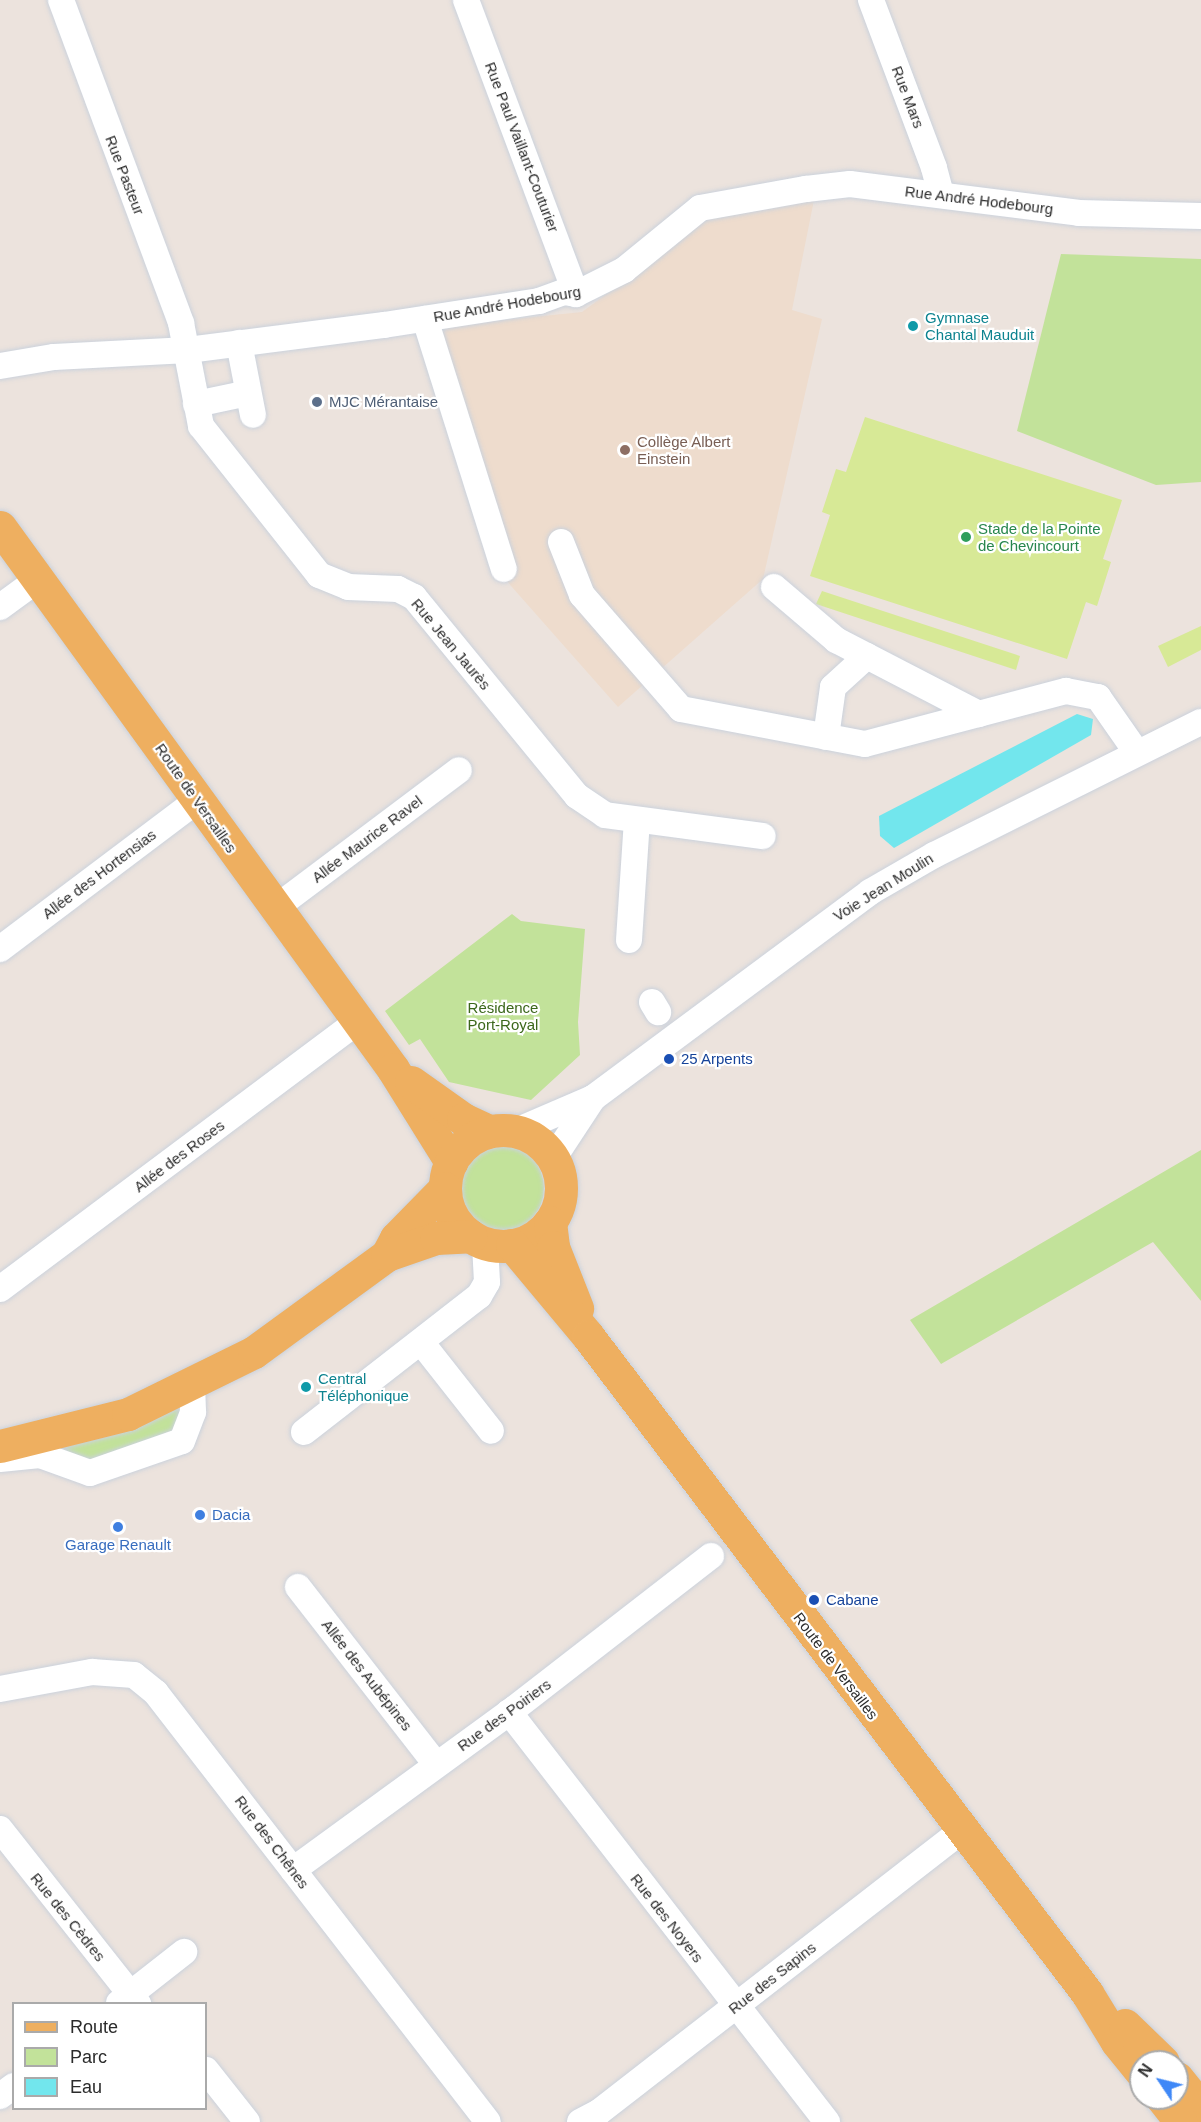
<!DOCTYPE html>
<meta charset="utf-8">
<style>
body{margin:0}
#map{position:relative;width:1201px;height:2122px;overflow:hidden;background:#ece3dd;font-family:Arial,sans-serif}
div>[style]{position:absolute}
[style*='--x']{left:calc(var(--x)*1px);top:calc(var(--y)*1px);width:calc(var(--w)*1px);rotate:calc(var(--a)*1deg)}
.education>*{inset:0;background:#eedccd}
.green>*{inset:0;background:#c2e29a}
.round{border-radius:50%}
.pitch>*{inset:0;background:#d7e996}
.water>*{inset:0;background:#72e6ed}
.roads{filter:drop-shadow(0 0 2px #cbd2dc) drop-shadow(0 0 2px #cbd2dc)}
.minor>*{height:26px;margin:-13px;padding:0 13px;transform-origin:13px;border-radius:13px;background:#fff}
.major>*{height:33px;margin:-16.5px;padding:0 16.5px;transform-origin:16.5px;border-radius:16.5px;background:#eeaf60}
.major>.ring{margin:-16.5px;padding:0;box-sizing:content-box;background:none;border:33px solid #eeaf60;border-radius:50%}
.dots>*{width:16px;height:16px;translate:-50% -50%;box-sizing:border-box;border:3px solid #fff;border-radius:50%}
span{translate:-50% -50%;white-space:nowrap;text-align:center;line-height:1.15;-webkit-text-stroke:4.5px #fff;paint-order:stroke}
.street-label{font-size:15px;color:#2b2b2b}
.culture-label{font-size:15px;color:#0d838f}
.left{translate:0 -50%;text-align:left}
.service-label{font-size:15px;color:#4e5e75}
.education-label{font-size:15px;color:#785e54}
.leisure-label{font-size:15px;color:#27864d}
.park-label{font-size:15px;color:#3b671b}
.transit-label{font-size:15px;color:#164399}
.shop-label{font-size:15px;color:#366cbe}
.legend{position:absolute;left:12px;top:2002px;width:195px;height:108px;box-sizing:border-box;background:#fff;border:2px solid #aaa;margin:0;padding:8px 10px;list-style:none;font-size:18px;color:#2b2b2b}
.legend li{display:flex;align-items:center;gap:12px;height:30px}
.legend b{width:30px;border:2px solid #aaa}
.north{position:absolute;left:1129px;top:2050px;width:60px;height:60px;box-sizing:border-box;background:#fff;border:2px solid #aaa;border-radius:50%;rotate:305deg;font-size:16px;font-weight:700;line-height:24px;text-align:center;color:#2b2b2b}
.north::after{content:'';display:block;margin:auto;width:21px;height:27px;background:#3f88f7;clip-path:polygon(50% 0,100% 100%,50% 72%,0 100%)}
</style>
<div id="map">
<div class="education">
<i style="clip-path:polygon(815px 195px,792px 310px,822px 319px,763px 579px,618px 707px,497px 570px,416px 329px,582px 312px,718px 212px)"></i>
</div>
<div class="green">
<i style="clip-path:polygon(1061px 254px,1201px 259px,1201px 482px,1156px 485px,1017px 431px)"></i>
<i style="clip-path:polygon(512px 914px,521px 921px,585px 929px,578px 1022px,580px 1055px,531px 1100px,449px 1082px,420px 1039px,409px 1045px,385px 1011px)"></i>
<i class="round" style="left:456px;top:1144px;width:88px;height:88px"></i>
<i style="clip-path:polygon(1201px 1150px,1201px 1301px,1153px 1242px,941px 1364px,910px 1320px)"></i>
<i style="clip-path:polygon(189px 1397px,170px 1435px,101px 1464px,43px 1450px)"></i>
</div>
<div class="pitch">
<i style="clip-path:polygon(865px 417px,1122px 500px,1103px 559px,1111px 562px,1097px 606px,1086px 602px,1067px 659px,810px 576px,830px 515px,822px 512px,836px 469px,846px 472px)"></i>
<i style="clip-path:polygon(822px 591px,1020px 656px,1016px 670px,816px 604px)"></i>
<i style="clip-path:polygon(1201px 626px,1201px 650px,1168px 667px,1158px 646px)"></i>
</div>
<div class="water">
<i style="clip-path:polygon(1077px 714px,1093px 719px,1091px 735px,894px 848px,880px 836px,879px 816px)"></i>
</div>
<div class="roads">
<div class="minor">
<i style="--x:61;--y:0;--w:345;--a:69.6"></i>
<i style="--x:181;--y:323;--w:105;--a:79"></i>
<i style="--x:201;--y:426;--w:190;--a:51.6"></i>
<i style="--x:319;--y:575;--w:31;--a:22"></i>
<i style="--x:348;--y:587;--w:50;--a:2.3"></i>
<i style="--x:398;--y:589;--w:18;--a:27"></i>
<i style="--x:414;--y:597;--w:257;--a:50.7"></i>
<i style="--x:577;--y:796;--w:34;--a:34"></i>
<i style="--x:605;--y:815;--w:159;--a:7.6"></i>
<i style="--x:466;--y:0;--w:314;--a:69.5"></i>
<i style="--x:871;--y:0;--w:179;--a:69.4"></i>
<i style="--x:934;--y:168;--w:28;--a:75"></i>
<i style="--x:425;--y:319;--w:262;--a:72.5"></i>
<i style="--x:239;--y:343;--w:73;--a:79"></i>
<i style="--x:0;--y:366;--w:55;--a:-9.5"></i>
<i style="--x:54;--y:357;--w:134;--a:-3"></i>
<i style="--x:188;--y:350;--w:198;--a:-7.3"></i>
<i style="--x:384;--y:325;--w:157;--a:-8.8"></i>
<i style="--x:539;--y:301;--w:27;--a:-20"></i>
<i style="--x:564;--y:292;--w:12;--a:9"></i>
<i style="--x:576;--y:294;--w:54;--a:-26.6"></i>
<i style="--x:624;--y:270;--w:98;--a:-39.2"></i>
<i style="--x:700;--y:208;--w:108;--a:-10.2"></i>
<i style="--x:806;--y:189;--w:44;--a:-6.5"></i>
<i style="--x:850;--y:184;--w:231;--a:7.2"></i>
<i style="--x:1079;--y:213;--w:122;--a:1.4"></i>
<i style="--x:196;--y:404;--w:53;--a:-11.9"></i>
<i style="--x:561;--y:542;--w:57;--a:68.4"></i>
<i style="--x:582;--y:595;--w:151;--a:49"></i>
<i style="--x:681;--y:709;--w:187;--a:10.8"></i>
<i style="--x:865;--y:744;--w:208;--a:-14.8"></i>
<i style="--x:1066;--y:691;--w:33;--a:11"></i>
<i style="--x:1098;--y:697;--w:68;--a:55.1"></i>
<i style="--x:774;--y:587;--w:82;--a:40.5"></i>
<i style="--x:836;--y:640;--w:161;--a:27.4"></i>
<i style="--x:0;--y:607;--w:46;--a:-36.1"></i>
<i style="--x:826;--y:737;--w:50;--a:-82"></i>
<i style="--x:833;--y:687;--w:46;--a:-42.4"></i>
<i style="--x:274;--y:909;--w:231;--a:-36.9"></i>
<i style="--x:629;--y:940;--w:119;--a:-86.2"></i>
<i style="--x:0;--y:949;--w:248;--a:-37"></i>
<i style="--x:652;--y:1002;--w:12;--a:59"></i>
<i style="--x:516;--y:1131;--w:84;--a:-23.2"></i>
<i style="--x:593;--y:1098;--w:345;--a:-36.6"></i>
<i style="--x:870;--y:892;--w:74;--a:-30"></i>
<i style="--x:934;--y:855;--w:298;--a:-26.5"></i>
<i style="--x:553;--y:1159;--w:73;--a:-56.7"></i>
<i style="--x:0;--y:1289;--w:446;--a:-36.8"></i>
<i style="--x:421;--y:1342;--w:113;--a:51.8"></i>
<i style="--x:304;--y:1432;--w:222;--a:-37.9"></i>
<i style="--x:479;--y:1296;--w:16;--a:-60"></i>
<i style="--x:487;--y:1282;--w:39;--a:-93"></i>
<i style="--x:0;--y:1459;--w:40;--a:-5.7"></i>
<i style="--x:40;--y:1455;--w:53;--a:19.8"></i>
<i style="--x:90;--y:1473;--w:97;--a:-19.2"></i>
<i style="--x:182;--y:1441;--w:31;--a:-69"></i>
<i style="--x:193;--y:1412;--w:27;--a:-92"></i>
<i style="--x:298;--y:1587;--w:224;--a:52.1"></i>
<i style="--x:0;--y:1689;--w:94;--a:-10.5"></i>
<i style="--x:92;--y:1672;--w:42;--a:4.1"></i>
<i style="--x:134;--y:1675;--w:28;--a:39"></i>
<i style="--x:156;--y:1693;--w:542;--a:52.26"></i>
<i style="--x:509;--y:1712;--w:519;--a:52.2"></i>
<i style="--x:0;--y:1829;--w:223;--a:51.7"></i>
<i style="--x:293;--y:1870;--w:275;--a:-36.1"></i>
<i style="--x:515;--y:1708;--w:248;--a:-37.8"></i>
<i style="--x:119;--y:2003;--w:83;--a:-38.1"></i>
<i style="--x:206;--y:2070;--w:66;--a:51.7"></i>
<i style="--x:0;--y:2096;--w:17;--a:-36"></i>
<i style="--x:580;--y:2122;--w:21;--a:-28"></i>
<i style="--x:599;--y:2112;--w:460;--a:-37.8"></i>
</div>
<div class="major">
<i style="--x:0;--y:527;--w:669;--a:54.05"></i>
<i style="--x:393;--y:1069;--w:110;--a:58.1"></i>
<i style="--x:411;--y:1082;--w:64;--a:35.4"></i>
<i style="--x:463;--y:1119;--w:29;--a:25"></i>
<i class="ring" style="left:445px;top:1130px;width:83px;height:83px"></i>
<i style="--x:550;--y:1222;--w:25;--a:83"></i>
<i style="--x:553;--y:1247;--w:66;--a:68.5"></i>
<i style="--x:512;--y:1245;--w:119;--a:50.1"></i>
<i style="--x:588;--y:1336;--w:825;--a:52.78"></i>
<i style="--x:1087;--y:1993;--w:57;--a:58.5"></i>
<i style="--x:1117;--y:2042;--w:38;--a:51"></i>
<i style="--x:387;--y:1255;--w:19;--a:-62"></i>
<i style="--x:396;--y:1238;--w:70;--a:-45.6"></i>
<i style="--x:0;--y:1446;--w:132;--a:-14"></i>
<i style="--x:128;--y:1414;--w:140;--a:-26.2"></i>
<i style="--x:254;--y:1352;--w:165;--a:-36.1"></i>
<i style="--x:387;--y:1255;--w:52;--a:-19.1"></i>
<i style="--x:436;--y:1238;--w:35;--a:-3"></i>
<i style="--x:1125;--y:2025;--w:53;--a:44.2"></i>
<i style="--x:1177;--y:2078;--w:38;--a:51"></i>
<i style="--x:1162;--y:2098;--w:31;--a:52"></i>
</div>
</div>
<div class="dots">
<i style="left:913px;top:326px;background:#0f9aa8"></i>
<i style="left:317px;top:402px;background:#5c6f8a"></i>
<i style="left:625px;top:450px;background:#8d6e63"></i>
<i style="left:966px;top:537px;background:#2e9e5b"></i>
<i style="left:669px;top:1059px;background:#1a4fb4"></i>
<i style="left:306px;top:1387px;background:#0f9aa8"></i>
<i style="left:200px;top:1515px;background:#3f7fe0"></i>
<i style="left:118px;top:1527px;background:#3f7fe0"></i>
<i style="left:814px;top:1600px;background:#1a4fb4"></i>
</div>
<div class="street-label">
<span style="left:908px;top:97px;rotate:69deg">Rue Mars</span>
<span style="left:522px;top:147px;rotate:69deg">Rue Paul Vaillant-Couturier</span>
<span style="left:125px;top:175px;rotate:69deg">Rue Pasteur</span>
<span style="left:979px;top:200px;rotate:7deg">Rue André Hodebourg</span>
<span style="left:507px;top:304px;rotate:-10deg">Rue André Hodebourg</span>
<span style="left:451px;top:644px;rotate:50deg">Rue Jean Jaurès</span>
<span style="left:196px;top:798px;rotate:55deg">Route de Versailles</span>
<span style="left:367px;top:839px;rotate:-37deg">Allée Maurice Ravel</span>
<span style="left:99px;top:874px;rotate:-37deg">Allée des Hortensias</span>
<span style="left:883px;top:887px;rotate:-32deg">Voie Jean Moulin</span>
<span style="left:179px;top:1156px;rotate:-37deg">Allée des Roses</span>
<span style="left:836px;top:1666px;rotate:53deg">Route de Versailles</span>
<span style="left:367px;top:1675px;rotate:52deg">Allée des Aubépines</span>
<span style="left:504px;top:1715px;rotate:-36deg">Rue des Poiriers</span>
<span style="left:272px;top:1842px;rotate:53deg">Rue des Chênes</span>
<span style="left:68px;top:1917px;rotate:51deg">Rue des Cèdres</span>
<span style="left:667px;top:1918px;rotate:52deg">Rue des Noyers</span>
<span style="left:772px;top:1978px;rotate:-38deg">Rue des Sapins</span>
</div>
<div class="culture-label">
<span class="left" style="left:925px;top:326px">Gymnase<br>Chantal Mauduit</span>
<span class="left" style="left:318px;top:1387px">Central<br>Téléphonique</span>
</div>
<div class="service-label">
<span class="left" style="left:329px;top:402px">MJC Mérantaise</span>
</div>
<div class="education-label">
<span class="left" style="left:637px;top:450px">Collège Albert<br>Einstein</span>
</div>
<div class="leisure-label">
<span class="left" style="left:978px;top:537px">Stade de la Pointe<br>de Chevincourt</span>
</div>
<div class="park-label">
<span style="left:503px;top:1016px">Résidence<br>Port-Royal</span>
</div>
<div class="transit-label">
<span class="left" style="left:681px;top:1059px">25 Arpents</span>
<span class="left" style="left:826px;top:1600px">Cabane</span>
</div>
<div class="shop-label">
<span class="left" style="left:212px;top:1515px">Dacia</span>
<span style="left:118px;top:1545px">Garage Renault</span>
</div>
<ul class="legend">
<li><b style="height:8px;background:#eeaf60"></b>Route</li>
<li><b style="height:16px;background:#c2e29a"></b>Parc</li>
<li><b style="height:16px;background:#72e6ed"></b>Eau</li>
</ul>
<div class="north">N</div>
</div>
